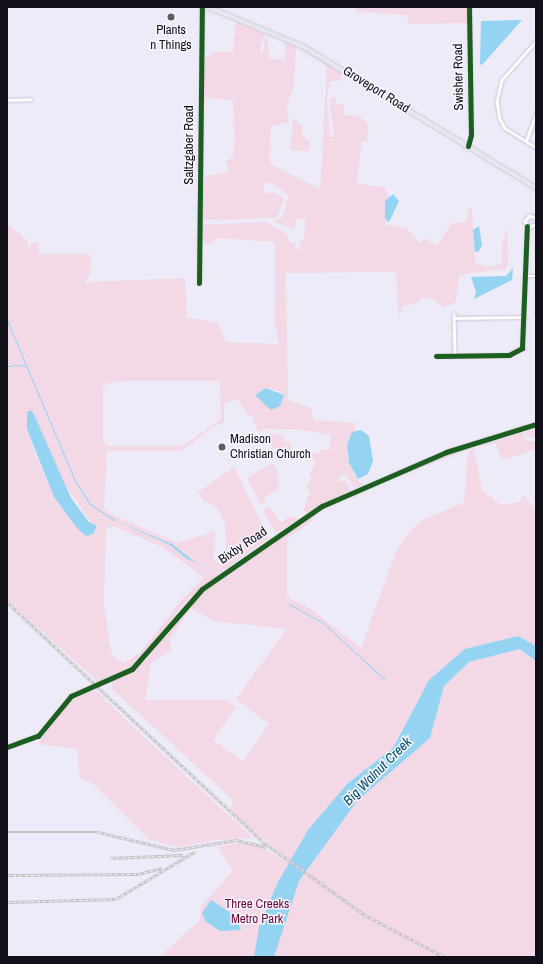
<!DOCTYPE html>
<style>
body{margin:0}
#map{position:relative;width:543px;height:964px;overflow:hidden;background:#eeebf8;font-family:"Archivo Narrow",sans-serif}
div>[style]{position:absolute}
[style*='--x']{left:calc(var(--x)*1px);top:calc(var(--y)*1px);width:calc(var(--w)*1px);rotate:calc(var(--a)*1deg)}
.green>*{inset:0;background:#f3d8e6}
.water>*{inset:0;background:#94d3f2}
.stream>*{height:1px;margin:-0.5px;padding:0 0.5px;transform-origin:0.5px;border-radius:0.5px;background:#94d3f2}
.roads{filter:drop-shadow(0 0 1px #cbc8d3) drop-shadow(0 0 1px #cbc8d3)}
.minor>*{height:2.5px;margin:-1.25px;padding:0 1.25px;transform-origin:1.25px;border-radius:1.25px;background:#fcfcfe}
.tertiary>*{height:3px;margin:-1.5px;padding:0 1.5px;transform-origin:1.5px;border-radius:1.5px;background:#fcfcfe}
.primary>*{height:4px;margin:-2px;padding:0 2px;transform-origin:2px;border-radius:2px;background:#e6e8f0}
.rail>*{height:2.5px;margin-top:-1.25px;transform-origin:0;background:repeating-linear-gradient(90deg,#f7f6ff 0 3px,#c4c4c7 0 6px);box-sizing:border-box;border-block:1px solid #c4c4c7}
.cycleway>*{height:5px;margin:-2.5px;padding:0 2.5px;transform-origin:2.5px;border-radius:2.5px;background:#1b5e20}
.dots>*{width:11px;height:11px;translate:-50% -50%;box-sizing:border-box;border:2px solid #f7f6ff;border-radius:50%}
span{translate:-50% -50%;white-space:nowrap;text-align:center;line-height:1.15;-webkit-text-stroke:3px #f7f6ff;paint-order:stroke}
.poi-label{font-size:13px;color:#111018}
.left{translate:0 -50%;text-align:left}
.street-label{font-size:13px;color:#111018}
.park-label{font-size:13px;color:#6b0b3c}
.water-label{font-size:14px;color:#00526b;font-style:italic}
.frame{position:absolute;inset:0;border:8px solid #111018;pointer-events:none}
</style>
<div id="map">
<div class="green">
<i style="clip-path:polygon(356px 7px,471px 7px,471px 23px,408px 24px,407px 15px,356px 12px)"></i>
<i style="clip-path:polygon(evenodd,236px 20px,265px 32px,260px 50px,262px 54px,267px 34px,269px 59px,283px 59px,283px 71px,286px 41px,342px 72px,340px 81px,330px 81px,327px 101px,330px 137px,333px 137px,334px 131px,329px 100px,335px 96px,336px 104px,344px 104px,343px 115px,357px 115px,368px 123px,367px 142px,362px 141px,357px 183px,385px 188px,389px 198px,385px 201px,386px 225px,407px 228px,419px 243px,428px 238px,430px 243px,437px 245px,452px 223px,467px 222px,468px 209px,472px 207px,475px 262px,486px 267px,502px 264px,502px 244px,507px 227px,508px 264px,505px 269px,459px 275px,456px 303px,444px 307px,432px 299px,422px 298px,415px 304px,403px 306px,399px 320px,396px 272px,286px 273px,288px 400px,311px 408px,314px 420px,355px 423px,356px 430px,349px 438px,347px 455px,355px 477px,363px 485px,354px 487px,345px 474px,338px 478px,339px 482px,346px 480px,350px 490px,309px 512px,303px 511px,310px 492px,306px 485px,311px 482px,310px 473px,316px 462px,310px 456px,313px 452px,320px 454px,320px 450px,330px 449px,330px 435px,303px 430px,265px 429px,258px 432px,251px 414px,249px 416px,237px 399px,224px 403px,224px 423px,215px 426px,181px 451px,107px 451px,104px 509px,111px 514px,178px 543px,215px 531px,214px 560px,222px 566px,226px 561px,225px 523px,217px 508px,204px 500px,195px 488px,200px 491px,234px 467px,269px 538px,220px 573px,195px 562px,172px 544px,114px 520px,170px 545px,187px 559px,219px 574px,184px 604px,137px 663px,98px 682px,7px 600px,7px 223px,27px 240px,29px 248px,32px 243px,39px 243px,39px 254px,90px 254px,91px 274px,84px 282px,185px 278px,187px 317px,218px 323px,226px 342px,279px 344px,275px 324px,275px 242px,218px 238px,209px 244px,201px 243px,201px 225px,265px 222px,287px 234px,291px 243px,296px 243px,295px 249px,300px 250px,300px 241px,304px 241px,305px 219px,296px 219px,294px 230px,275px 222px,284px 214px,289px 195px,269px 182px,264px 184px,264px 194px,273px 192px,284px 198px,277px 218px,201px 220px,201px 180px,210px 175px,229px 172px,226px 162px,233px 156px,234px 136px,233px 100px,202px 97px,202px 62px,213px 52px,233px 52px,236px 20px,296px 47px,327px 66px,320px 189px,270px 164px,271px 126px,289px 122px,287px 104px,294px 86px,296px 47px,236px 20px,125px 381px,220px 381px,221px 419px,182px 446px,108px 446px,103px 441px,103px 388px,108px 383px,125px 381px,236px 20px,269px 388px,283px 393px,280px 406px,255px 395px,269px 388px,236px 20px,32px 410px,59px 476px,92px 523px,74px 525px,54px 497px,31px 443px,28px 421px,32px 410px,236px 20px,113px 526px,162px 547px,204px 577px,181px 600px,140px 653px,124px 663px,115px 659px,110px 648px,104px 602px,106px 528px,113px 526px)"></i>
<i style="clip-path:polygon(293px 119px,302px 126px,303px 136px,310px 141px,311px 146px,307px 151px,290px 150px)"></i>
<i style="clip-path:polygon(evenodd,536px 429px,536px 449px,520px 455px,502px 460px,495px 443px,474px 449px,482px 490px,501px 505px,519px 502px,524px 495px,536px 511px,536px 646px,518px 636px,465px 649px,429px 680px,393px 748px,347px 784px,291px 862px,230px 811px,233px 800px,112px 689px,112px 681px,144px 662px,204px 590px,310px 516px,313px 520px,287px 539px,287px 597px,311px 609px,361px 648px,397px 549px,413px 528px,425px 519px,464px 502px,468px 451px,510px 436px,514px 443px,512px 435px,523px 432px,525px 441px,535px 441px,535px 437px,527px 437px,525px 432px,536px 429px,191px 608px,213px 621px,287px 629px,236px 699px,269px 724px,243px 761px,213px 740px,236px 707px,227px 700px,145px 700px,151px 663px,172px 650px,169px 640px,191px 608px)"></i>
<i style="clip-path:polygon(269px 434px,284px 435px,284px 441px,291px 443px,291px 458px,263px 440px)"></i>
<i style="clip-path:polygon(471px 445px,474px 447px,381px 484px,382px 481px)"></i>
<i style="clip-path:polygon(272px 463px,278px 472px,279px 488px,264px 498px,266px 502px,261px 505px,247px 478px)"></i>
<i style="clip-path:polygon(377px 483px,378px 485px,311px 515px,325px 506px)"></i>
<i style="clip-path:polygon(269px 506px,281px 522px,290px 516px,299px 519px,276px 533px,263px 510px)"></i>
<i style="clip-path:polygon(520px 649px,536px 661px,536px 957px,159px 957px,199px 921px,201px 906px,233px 871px,218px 847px,243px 842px,260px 846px,290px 864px,283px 875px,299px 881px,357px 801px,430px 738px,444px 686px,469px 662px)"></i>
<i style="clip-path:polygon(96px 691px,157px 749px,253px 838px,214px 840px,178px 847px,149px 840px,93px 784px,80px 778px,77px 749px,38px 744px,57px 715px,73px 700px,81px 693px)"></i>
</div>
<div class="water">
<i style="clip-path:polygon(522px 20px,482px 65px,480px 64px,481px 21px)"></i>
<i style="clip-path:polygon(393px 194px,399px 201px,389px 222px,385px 219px,385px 201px)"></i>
<i style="clip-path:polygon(479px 226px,482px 245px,479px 251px,475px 252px,473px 230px)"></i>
<i style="clip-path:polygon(513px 268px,512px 280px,474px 299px,476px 292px,471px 277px,506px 276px)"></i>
<i style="clip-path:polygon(266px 388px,284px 395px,280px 406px,271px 410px,255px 395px)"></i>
<i style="clip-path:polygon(32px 410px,71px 498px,89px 522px,97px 526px,93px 534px,86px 536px,77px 528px,54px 497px,27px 429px,27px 412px)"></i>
<i style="clip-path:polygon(361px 430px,369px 436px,373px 461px,368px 474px,358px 479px,349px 463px,347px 445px,352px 432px)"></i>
<i style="clip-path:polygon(114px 520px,172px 544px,195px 562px,220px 573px,187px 559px,170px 545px)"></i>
<i style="clip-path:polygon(518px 636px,536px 646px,536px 661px,520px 649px,469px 662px,444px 686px,430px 738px,357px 801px,299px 881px,274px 957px,254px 957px,259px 927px,278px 882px,308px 830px,347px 784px,393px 748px,429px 680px,465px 649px)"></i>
<i style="clip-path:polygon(211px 900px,234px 915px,241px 930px,220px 931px,205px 921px,202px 913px)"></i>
</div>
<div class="stream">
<i style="--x:7;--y:320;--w:175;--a:67.1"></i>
<i style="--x:75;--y:481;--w:27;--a:57"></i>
<i style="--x:90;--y:504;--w:29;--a:34"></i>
<i style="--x:7;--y:366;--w:19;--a:-3"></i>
<i style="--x:289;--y:604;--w:38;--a:29"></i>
<i style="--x:322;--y:622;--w:86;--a:42.6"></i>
</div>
<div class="roads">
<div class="minor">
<i style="--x:536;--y:42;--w:51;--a:131.8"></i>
<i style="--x:502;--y:80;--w:22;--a:103"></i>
<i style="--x:497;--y:101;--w:18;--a:81"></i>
<i style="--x:500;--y:119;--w:10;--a:61"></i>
<i style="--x:505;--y:128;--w:36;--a:32"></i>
<i style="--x:7;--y:100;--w:23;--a:-2"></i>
<i style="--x:526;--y:141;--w:29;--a:-70"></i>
<i style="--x:468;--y:146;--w:11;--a:-75"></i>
<i style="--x:471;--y:135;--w:128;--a:-90.9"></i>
<i style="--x:536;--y:219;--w:7;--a:-153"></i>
<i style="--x:530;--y:216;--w:7;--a:135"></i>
<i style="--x:525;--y:221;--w:7;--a:56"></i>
<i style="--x:529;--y:227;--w:8;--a:-23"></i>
<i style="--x:524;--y:276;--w:12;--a:0"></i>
<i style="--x:199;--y:283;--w:276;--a:-89.4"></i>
<i style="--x:454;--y:314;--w:42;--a:88.6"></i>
<i style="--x:454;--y:318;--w:71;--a:-0.8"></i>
<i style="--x:436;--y:356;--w:73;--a:-0.8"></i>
<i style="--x:509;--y:355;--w:15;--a:-28"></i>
<i style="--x:522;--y:348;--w:122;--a:-87.7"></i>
</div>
<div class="tertiary">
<i style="--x:7;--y:747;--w:33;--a:-20"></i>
<i style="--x:38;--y:736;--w:52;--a:-50.5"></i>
<i style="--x:71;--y:696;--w:67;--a:-23.9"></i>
<i style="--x:132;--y:669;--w:106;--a:-48.8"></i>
<i style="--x:202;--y:589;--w:146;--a:-34.7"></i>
<i style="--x:322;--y:506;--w:135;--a:-23.5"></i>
<i style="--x:446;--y:452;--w:94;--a:-17.3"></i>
</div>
<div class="primary">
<i style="--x:208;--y:7;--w:104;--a:22.6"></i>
<i style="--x:304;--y:47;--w:271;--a:31.3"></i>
</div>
</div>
<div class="rail">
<i style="--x:7;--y:602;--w:349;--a:43.1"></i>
<i style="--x:262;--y:841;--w:127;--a:35.7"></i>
<i style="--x:365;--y:915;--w:90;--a:27.7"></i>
<i style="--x:7;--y:832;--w:91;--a:0"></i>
<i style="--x:98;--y:832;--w:78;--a:13.3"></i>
<i style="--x:174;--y:850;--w:63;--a:-9.2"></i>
<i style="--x:236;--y:840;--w:31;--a:13"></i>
<i style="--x:110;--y:858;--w:74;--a:-2.3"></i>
<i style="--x:7;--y:875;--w:131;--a:-0.4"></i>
<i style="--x:138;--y:874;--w:25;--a:-14"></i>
<i style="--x:7;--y:902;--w:109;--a:-1.6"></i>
<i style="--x:116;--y:899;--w:93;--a:-31"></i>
</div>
<div class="cycleway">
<i style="--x:468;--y:146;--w:11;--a:-75"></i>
<i style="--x:471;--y:135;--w:128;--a:-90.9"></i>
<i style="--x:199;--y:283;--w:276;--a:-89.4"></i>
<i style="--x:436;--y:356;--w:73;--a:-0.8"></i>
<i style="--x:509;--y:355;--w:15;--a:-28"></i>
<i style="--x:522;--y:348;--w:122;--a:-87.7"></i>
<i style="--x:7;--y:747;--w:33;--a:-20"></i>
<i style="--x:38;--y:736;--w:52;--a:-50.5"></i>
<i style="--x:71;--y:696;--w:67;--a:-23.9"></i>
<i style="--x:132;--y:669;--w:106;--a:-48.8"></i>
<i style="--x:202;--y:589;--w:146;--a:-34.7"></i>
<i style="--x:322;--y:506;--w:135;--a:-23.5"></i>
<i style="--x:446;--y:452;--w:94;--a:-17.3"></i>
</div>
<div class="dots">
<i style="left:171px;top:17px;background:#5e5d66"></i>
<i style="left:222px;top:447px;background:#5e5d66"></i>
</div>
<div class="poi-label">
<span style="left:171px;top:38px">Plants<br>n Things</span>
<span class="left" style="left:230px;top:447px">Madison<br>Christian Church</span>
</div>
<div class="street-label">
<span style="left:459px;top:77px;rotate:-91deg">Swisher Road</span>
<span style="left:376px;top:90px;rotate:32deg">Groveport Road</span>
<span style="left:189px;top:145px;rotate:-90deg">Saltzgaber Road</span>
<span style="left:243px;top:546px;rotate:-34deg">Bixby Road</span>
</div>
<div class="park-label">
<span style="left:257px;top:912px">Three Creeks<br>Metro Park</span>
</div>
<div class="water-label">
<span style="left:377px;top:771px;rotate:-45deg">Big Walnut Creek</span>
</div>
<div class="frame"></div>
</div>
